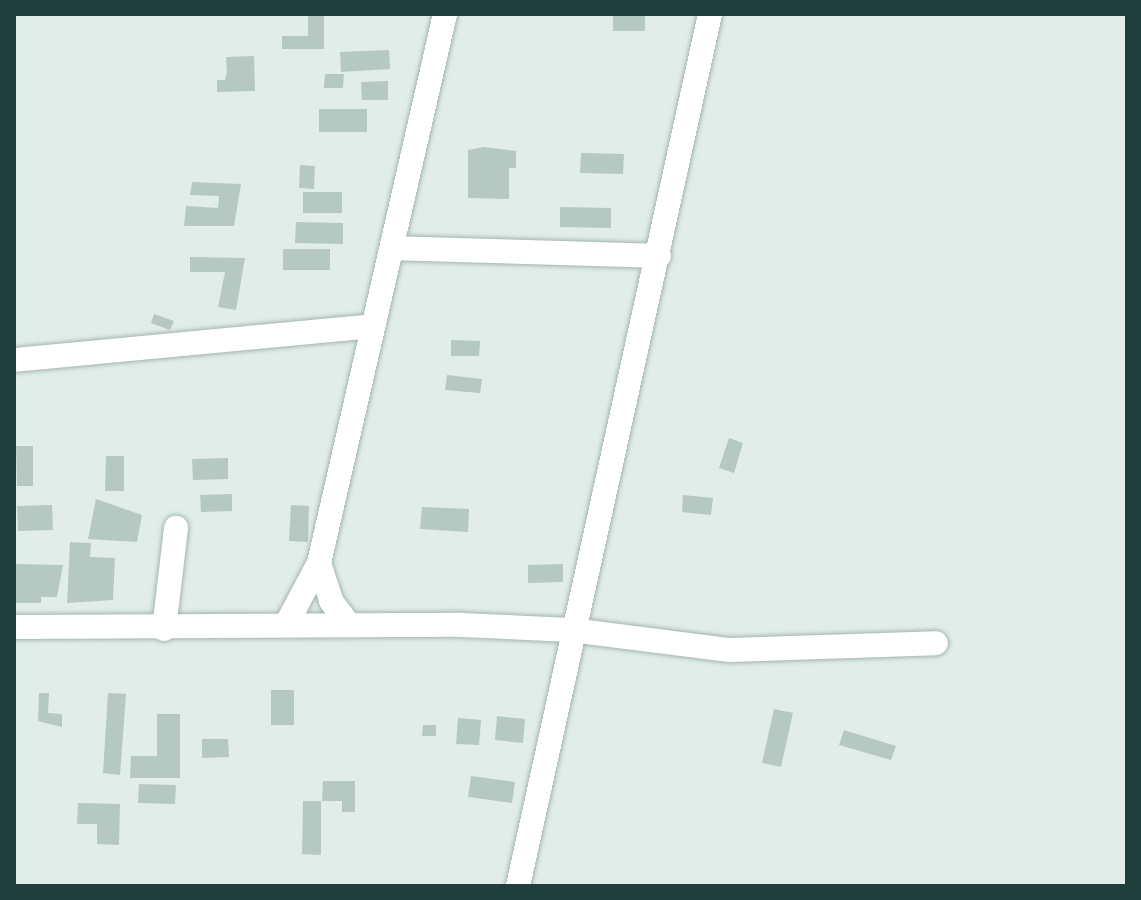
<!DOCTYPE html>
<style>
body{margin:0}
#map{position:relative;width:1141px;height:900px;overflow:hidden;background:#e1ede9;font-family:Figtree,sans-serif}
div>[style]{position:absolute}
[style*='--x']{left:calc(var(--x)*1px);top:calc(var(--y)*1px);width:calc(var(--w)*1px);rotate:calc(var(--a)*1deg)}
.building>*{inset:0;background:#b6c8c2}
.roads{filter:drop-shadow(0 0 2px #a3b5b1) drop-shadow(0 0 2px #a3b5b1)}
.minor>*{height:24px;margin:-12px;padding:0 12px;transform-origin:12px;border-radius:12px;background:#fff}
span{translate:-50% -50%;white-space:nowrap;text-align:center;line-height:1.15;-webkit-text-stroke:7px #f2f9f6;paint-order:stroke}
.frame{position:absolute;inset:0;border:16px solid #203f3a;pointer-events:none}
</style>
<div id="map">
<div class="building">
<i style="clip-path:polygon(308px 14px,324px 14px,324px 49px,282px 49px,282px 36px,308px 36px)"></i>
<i style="clip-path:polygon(613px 14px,645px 14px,645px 31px,613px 31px)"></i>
<i style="clip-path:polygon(389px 50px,390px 69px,341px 72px,340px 52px)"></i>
<i style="clip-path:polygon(254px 56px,255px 91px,217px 92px,217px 80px,225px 80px,227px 72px,226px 57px)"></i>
<i style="clip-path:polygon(325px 74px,344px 74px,343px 88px,324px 88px)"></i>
<i style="clip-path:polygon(388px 81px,388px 100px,362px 100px,361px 82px)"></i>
<i style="clip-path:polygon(319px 109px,367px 109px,367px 132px,319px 132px)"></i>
<i style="clip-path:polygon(483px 147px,516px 151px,516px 168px,509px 168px,509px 199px,468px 198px,468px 150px)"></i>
<i style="clip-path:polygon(581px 153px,624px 154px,623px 174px,580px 173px)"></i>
<i style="clip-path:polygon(300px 165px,315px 166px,314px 189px,299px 188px)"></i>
<i style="clip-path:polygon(192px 182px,241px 184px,234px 226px,184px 226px,186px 206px,218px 208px,219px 196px,190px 195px)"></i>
<i style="clip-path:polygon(303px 192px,342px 192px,342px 213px,303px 213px)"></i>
<i style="clip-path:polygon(560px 207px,611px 208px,611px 228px,560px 227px)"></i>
<i style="clip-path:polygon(296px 222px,343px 223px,343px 244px,295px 243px)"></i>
<i style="clip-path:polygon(283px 249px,330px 249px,330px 270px,283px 270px)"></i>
<i style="clip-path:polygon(190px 257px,245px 258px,236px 310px,218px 307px,225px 272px,190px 272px)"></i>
<i style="clip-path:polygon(154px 314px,174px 321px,170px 330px,151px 323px)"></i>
<i style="clip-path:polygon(451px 340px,480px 341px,479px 356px,451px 356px)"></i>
<i style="clip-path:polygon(447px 375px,482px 379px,480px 393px,445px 390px)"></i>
<i style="clip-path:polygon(729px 438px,743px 443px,734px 473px,719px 468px)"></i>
<i style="clip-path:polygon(16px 446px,33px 446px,33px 486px,17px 486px)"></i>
<i style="clip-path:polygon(106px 456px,124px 456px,124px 491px,105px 491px)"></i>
<i style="clip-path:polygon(228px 458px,228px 479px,193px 480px,192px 459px)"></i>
<i style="clip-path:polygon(232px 494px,232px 511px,201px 512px,200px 495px)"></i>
<i style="clip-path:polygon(683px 495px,713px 498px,711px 515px,682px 512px)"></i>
<i style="clip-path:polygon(96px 499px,142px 515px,137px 542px,88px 539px)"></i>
<i style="clip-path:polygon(52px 505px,53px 530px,18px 531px,17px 506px)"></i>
<i style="clip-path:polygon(291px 505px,309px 506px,308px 542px,289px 541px)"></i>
<i style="clip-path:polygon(422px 507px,469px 509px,468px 532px,420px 529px)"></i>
<i style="clip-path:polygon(70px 542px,91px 543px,90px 557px,115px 558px,113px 600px,67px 603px)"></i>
<i style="clip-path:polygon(14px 564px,63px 565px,57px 597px,41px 597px,41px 603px,14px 603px)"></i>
<i style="clip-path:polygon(563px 564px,563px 582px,528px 583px,528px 565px)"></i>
<i style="clip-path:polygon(271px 690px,294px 690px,294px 725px,271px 725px)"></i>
<i style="clip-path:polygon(39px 693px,49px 693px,48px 713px,62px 714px,62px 727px,38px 721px)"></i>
<i style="clip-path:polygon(108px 693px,126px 694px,120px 775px,103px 773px)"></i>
<i style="clip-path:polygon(774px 709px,793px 713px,781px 767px,762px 763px)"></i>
<i style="clip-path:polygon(157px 714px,180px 714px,180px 778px,130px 778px,131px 756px,157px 756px)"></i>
<i style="clip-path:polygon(497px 716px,525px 719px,523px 743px,495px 740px)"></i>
<i style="clip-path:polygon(458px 718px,481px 720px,479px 745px,456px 744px)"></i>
<i style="clip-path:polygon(423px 725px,436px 725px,436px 736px,422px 736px)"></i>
<i style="clip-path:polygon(844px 730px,896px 746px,891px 760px,839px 745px)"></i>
<i style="clip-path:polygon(202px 739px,228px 739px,229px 757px,202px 758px)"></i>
<i style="clip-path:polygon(471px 776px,515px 782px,512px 803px,468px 797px)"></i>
<i style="clip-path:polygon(323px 781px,355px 781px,355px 812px,342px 812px,342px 801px,322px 801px)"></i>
<i style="clip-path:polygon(139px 784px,176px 785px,175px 804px,138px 803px)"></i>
<i style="clip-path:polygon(303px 801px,321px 801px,321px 855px,302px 854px)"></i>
<i style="clip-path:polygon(78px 803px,120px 804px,119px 845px,97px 844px,97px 824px,77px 824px)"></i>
</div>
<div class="roads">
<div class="minor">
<i style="--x:393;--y:248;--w:266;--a:1.7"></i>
<i style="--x:14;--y:360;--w:359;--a:-5.4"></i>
<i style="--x:319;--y:563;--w:40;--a:72"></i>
<i style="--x:331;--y:601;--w:30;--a:53"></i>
<i style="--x:286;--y:625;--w:70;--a:-62"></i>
<i style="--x:319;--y:563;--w:563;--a:-77.07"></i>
<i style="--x:14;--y:627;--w:448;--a:-0.3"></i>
<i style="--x:462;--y:625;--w:109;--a:2.6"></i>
<i style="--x:571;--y:630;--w:160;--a:7.2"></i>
<i style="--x:730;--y:650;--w:206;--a:-1.9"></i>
<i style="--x:164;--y:629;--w:102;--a:-83.2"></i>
<i style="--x:518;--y:886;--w:893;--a:-77.58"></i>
</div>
</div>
<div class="frame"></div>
</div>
